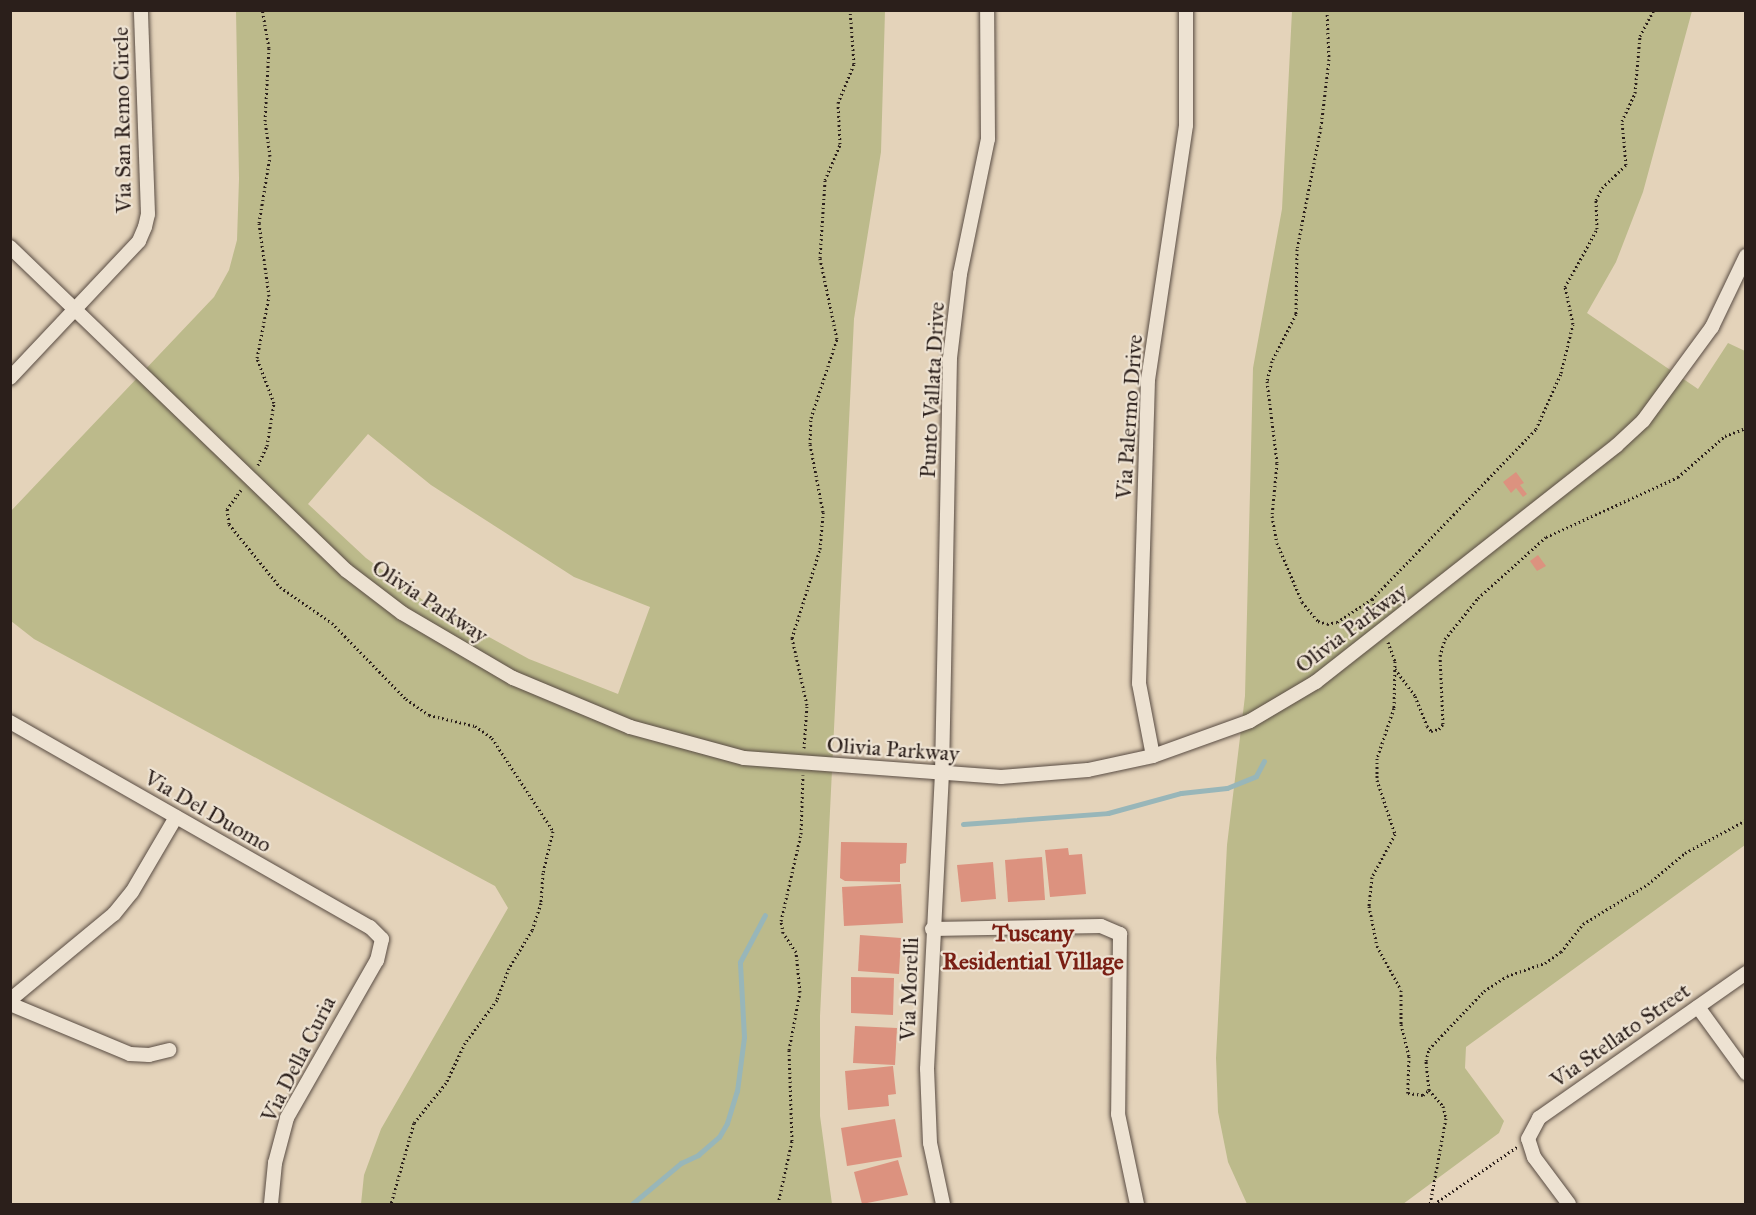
<!DOCTYPE html>
<style>
body{margin:0}
#map{position:relative;width:1756px;height:1215px;overflow:hidden;background:#e4d3ba;font-family:"IM FELL Great Primer",serif}
div>[style]{position:absolute}
[style*='--x']{left:calc(var(--x)*1px);top:calc(var(--y)*1px);width:calc(var(--w)*1px);rotate:calc(var(--a)*1deg)}
.green>*{inset:0;background:#bcba8b}
.stream>*{height:5px;margin:-2.5px;padding:0 2.5px;transform-origin:2.5px;border-radius:2.5px;background:#98b6b9}
.building>*{inset:0;background:#dc927f}
.path>*{height:3px;margin-top:-1.5px;transform-origin:0;background:repeating-linear-gradient(90deg,#2b1f1b 0 1.5px,transparent 0 4.5px)}
.roads{filter:drop-shadow(0 0 2px #594c43) drop-shadow(0 0 2px #594c43)}
.minor>*{height:14px;margin:-7px;padding:0 7px;transform-origin:7px;border-radius:7px;background:#ede2d2}
span{translate:-50% -50%;white-space:nowrap;text-align:center;line-height:1.15;-webkit-text-stroke:4.5px #ede2d2;paint-order:stroke}
.street-label{font-size:22px;color:#2b1f1b}
.neighbourhood-label{font-size:24px;color:#7a1f14;font-weight:700}
.frame{position:absolute;inset:0;border:12px solid #2b1f1b;pointer-events:none}
</style>
<div id="map">
<div class="green">
<i style="clip-path:polygon(evenodd,236px 11px,885px 11px,881px 152px,854px 319px,820px 1016px,820px 1116px,832px 1204px,361px 1204px,364px 1175px,381px 1129px,508px 908px,495px 886px,34px 639px,11px 621px,10px 512px,214px 297px,229px 270px,237px 240px,239px 179px,236px 11px,368px 434px,431px 485px,574px 577px,650px 607px,618px 694px,529px 659px,427px 603px,366px 558px,308px 504px,368px 434px)"></i>
<i style="clip-path:polygon(1292px 11px,1692px 11px,1643px 192px,1616px 262px,1587px 313px,1698px 389px,1728px 343px,1745px 351px,1745px 845px,1466px 1047px,1465px 1068px,1504px 1121px,1499px 1133px,1403px 1204px,1247px 1204px,1228px 1162px,1218px 1112px,1216px 1058px,1227px 845px,1245px 696px,1253px 368px,1282px 209px)"></i>
</div>
<div class="stream">
<i style="--x:963;--y:824;--w:145;--a:-4.3"></i>
<i style="--x:1108;--y:813;--w:76;--a:-15.3"></i>
<i style="--x:1181;--y:793;--w:46;--a:-6.2"></i>
<i style="--x:1227;--y:788;--w:31;--a:-22"></i>
<i style="--x:1256;--y:776;--w:17;--a:-62"></i>
<i style="--x:632;--y:1204;--w:64;--a:-39.9"></i>
<i style="--x:681;--y:1163;--w:19;--a:-25"></i>
<i style="--x:698;--y:1155;--w:28;--a:-41"></i>
<i style="--x:719;--y:1137;--w:16;--a:-60"></i>
<i style="--x:727;--y:1123;--w:34;--a:-73"></i>
<i style="--x:737;--y:1091;--w:54;--a:-82.6"></i>
<i style="--x:744;--y:1037;--w:75;--a:-93.1"></i>
<i style="--x:740;--y:962;--w:53;--a:-62"></i>
</div>
<div class="building">
<i style="clip-path:polygon(1516px 472px,1524px 483px,1520px 485px,1527px 494px,1523px 497px,1516px 488px,1511px 493px,1503px 482px)"></i>
<i style="clip-path:polygon(1538px 555px,1546px 566px,1537px 571px,1530px 561px)"></i>
<i style="clip-path:polygon(841px 842px,907px 843px,906px 863px,900px 864px,900px 882px,845px 881px,840px 878px)"></i>
<i style="clip-path:polygon(1068px 848px,1069px 855px,1082px 854px,1086px 894px,1050px 897px,1045px 850px)"></i>
<i style="clip-path:polygon(1042px 857px,1045px 900px,1008px 902px,1005px 860px)"></i>
<i style="clip-path:polygon(993px 862px,996px 899px,961px 902px,957px 865px)"></i>
<i style="clip-path:polygon(901px 884px,903px 923px,844px 926px,842px 887px)"></i>
<i style="clip-path:polygon(860px 935px,901px 938px,899px 974px,858px 971px)"></i>
<i style="clip-path:polygon(851px 977px,894px 978px,893px 1015px,851px 1013px)"></i>
<i style="clip-path:polygon(855px 1026px,897px 1028px,895px 1065px,853px 1063px)"></i>
<i style="clip-path:polygon(893px 1066px,896px 1094px,888px 1095px,889px 1106px,848px 1110px,845px 1071px)"></i>
<i style="clip-path:polygon(895px 1119px,902px 1157px,847px 1166px,841px 1128px)"></i>
<i style="clip-path:polygon(898px 1160px,908px 1195px,862px 1204px,854px 1172px)"></i>
</div>
<div class="path">
<i style="--x:1327;--y:10;--w:49;--a:87.7"></i>
<i style="--x:1329;--y:59;--w:68;--a:96.7"></i>
<i style="--x:1321;--y:127;--w:124;--a:101.1"></i>
<i style="--x:1297;--y:249;--w:65;--a:90.9"></i>
<i style="--x:1296;--y:314;--w:53;--a:117.1"></i>
<i style="--x:1272;--y:361;--w:21;--a:104"></i>
<i style="--x:1267;--y:381;--w:83;--a:83"></i>
<i style="--x:1277;--y:463;--w:53;--a:95.4"></i>
<i style="--x:1272;--y:516;--w:27;--a:80"></i>
<i style="--x:1277;--y:543;--w:64;--a:67"></i>
<i style="--x:1302;--y:602;--w:25;--a:50"></i>
<i style="--x:1318;--y:621;--w:9;--a:18"></i>
<i style="--x:1327;--y:624;--w:10;--a:-11"></i>
<i style="--x:1337;--y:622;--w:42;--a:-33.3"></i>
<i style="--x:1372;--y:599;--w:236;--a:-46"></i>
<i style="--x:1536;--y:429;--w:61;--a:-65.9"></i>
<i style="--x:1561;--y:373;--w:50;--a:-76.2"></i>
<i style="--x:1573;--y:324;--w:38;--a:-102"></i>
<i style="--x:1565;--y:287;--w:66;--a:-61.1"></i>
<i style="--x:1597;--y:229;--w:29;--a:-92"></i>
<i style="--x:1596;--y:200;--w:13;--a:-63"></i>
<i style="--x:1602;--y:188;--w:33;--a:-44"></i>
<i style="--x:1626;--y:165;--w:44;--a:-95.2"></i>
<i style="--x:1622;--y:121;--w:31;--a:-65"></i>
<i style="--x:1635;--y:93;--w:57;--a:-85"></i>
<i style="--x:1640;--y:36;--w:30;--a:-62"></i>
<i style="--x:258;--y:465;--w:21;--a:-65"></i>
<i style="--x:267;--y:446;--w:44;--a:-80.8"></i>
<i style="--x:274;--y:403;--w:48;--a:-110.7"></i>
<i style="--x:257;--y:358;--w:63;--a:-79"></i>
<i style="--x:269;--y:296;--w:74;--a:-97.8"></i>
<i style="--x:259;--y:223;--w:68;--a:-80.7"></i>
<i style="--x:270;--y:156;--w:35;--a:-98"></i>
<i style="--x:265;--y:121;--w:73;--a:-86.9"></i>
<i style="--x:269;--y:48;--w:39;--a:-100"></i>
<i style="--x:241;--y:490;--w:24;--a:126"></i>
<i style="--x:227;--y:509;--w:15;--a:82"></i>
<i style="--x:229;--y:524;--w:81;--a:51"></i>
<i style="--x:280;--y:587;--w:63;--a:34.7"></i>
<i style="--x:332;--y:623;--w:106;--a:45.8"></i>
<i style="--x:406;--y:699;--w:28;--a:35"></i>
<i style="--x:429;--y:715;--w:47;--a:13.4"></i>
<i style="--x:475;--y:726;--w:21;--a:35"></i>
<i style="--x:492;--y:738;--w:111;--a:56.7"></i>
<i style="--x:553;--y:831;--w:43;--a:103.4"></i>
<i style="--x:543;--y:873;--w:30;--a:94"></i>
<i style="--x:541;--y:903;--w:28;--a:108"></i>
<i style="--x:532;--y:930;--w:44;--a:121.2"></i>
<i style="--x:509;--y:968;--w:34;--a:111"></i>
<i style="--x:497;--y:1000;--w:54;--a:126.7"></i>
<i style="--x:465;--y:1043;--w:44;--a:115.4"></i>
<i style="--x:446;--y:1083;--w:51;--a:128.7"></i>
<i style="--x:414;--y:1123;--w:84;--a:105.9"></i>
<i style="--x:1372;--y:599;--w:16;--a:68"></i>
<i style="--x:1388;--y:642;--w:20;--a:70"></i>
<i style="--x:1395;--y:661;--w:47;--a:91.2"></i>
<i style="--x:1394;--y:708;--w:53;--a:108.8"></i>
<i style="--x:1377;--y:758;--w:22;--a:90"></i>
<i style="--x:1377;--y:780;--w:57;--a:71.6"></i>
<i style="--x:1395;--y:834;--w:49;--a:118.1"></i>
<i style="--x:1372;--y:877;--w:29;--a:96"></i>
<i style="--x:1369;--y:906;--w:41;--a:78.7"></i>
<i style="--x:1377;--y:946;--w:50;--a:61.4"></i>
<i style="--x:1401;--y:990;--w:34;--a:90"></i>
<i style="--x:1401;--y:1024;--w:33;--a:76"></i>
<i style="--x:1409;--y:1056;--w:37;--a:92"></i>
<i style="--x:1408;--y:1093;--w:15;--a:8"></i>
<i style="--x:1423;--y:1095;--w:8;--a:-40"></i>
<i style="--x:1429;--y:1090;--w:29;--a:-96"></i>
<i style="--x:1426;--y:1061;--w:12;--a:-76"></i>
<i style="--x:1429;--y:1049;--w:80;--a:-46.5"></i>
<i style="--x:1484;--y:991;--w:27;--a:-33"></i>
<i style="--x:1507;--y:976;--w:40;--a:-18.9"></i>
<i style="--x:1545;--y:963;--w:19;--a:-35"></i>
<i style="--x:1561;--y:952;--w:36;--a:-52"></i>
<i style="--x:1583;--y:924;--w:76;--a:-31.6"></i>
<i style="--x:1648;--y:884;--w:48;--a:-40"></i>
<i style="--x:1685;--y:853;--w:69;--a:-28.4"></i>
<i style="--x:1395;--y:669;--w:34;--a:53"></i>
<i style="--x:1415;--y:696;--w:32;--a:68"></i>
<i style="--x:1427;--y:726;--w:6;--a:51"></i>
<i style="--x:1431;--y:731;--w:8;--a:-14"></i>
<i style="--x:1439;--y:729;--w:6;--a:-51"></i>
<i style="--x:1443;--y:724;--w:68;--a:-92.5"></i>
<i style="--x:1440;--y:656;--w:18;--a:-74"></i>
<i style="--x:1445;--y:639;--w:53;--a:-51.2"></i>
<i style="--x:1478;--y:598;--w:91;--a:-41.9"></i>
<i style="--x:1546;--y:537;--w:145;--a:-24.4"></i>
<i style="--x:1678;--y:477;--w:62;--a:-41.1"></i>
<i style="--x:1725;--y:436;--w:22;--a:-21"></i>
<i style="--x:804;--y:748;--w:43;--a:-86"></i>
<i style="--x:807;--y:705;--w:69;--a:-102.6"></i>
<i style="--x:792;--y:638;--w:93;--a:-72.5"></i>
<i style="--x:820;--y:549;--w:37;--a:-85"></i>
<i style="--x:823;--y:512;--w:69;--a:-100.8"></i>
<i style="--x:810;--y:444;--w:26;--a:-88"></i>
<i style="--x:811;--y:418;--w:83;--a:-71.8"></i>
<i style="--x:837;--y:339;--w:83;--a:-101.9"></i>
<i style="--x:820;--y:258;--w:78;--a:-86.3"></i>
<i style="--x:825;--y:180;--w:39;--a:-67"></i>
<i style="--x:840;--y:144;--w:41;--a:-92.8"></i>
<i style="--x:838;--y:103;--w:42;--a:-67.7"></i>
<i style="--x:854;--y:64;--w:54;--a:-94.2"></i>
<i style="--x:1429;--y:1090;--w:21;--a:49"></i>
<i style="--x:1443;--y:1106;--w:12;--a:76"></i>
<i style="--x:1446;--y:1118;--w:87;--a:100.5"></i>
<i style="--x:778;--y:1204;--w:65;--a:-77.5"></i>
<i style="--x:792;--y:1141;--w:91;--a:-91.9"></i>
<i style="--x:789;--y:1050;--w:59;--a:-79.3"></i>
<i style="--x:800;--y:992;--w:40;--a:-95.7"></i>
<i style="--x:796;--y:952;--w:23;--a:-124"></i>
<i style="--x:783;--y:933;--w:12;--a:-99"></i>
<i style="--x:781;--y:921;--w:89;--a:-77.1"></i>
<i style="--x:801;--y:834;--w:59;--a:-88.1"></i>
<i style="--x:1434;--y:1204;--w:101;--a:-34.5"></i>
</div>
<div class="roads">
<div class="minor">
<i style="--x:10;--y:247;--w:467;--a:43.9"></i>
<i style="--x:347;--y:571;--w:69;--a:37.4"></i>
<i style="--x:402;--y:613;--w:129;--a:30.4"></i>
<i style="--x:513;--y:678;--w:127;--a:22.7"></i>
<i style="--x:630;--y:727;--w:118;--a:15.2"></i>
<i style="--x:744;--y:758;--w:258;--a:4.2"></i>
<i style="--x:1001;--y:777;--w:87;--a:-4.6"></i>
<i style="--x:1088;--y:770;--w:66;--a:-12.2"></i>
<i style="--x:1153;--y:756;--w:103;--a:-19.8"></i>
<i style="--x:1250;--y:721;--w:77;--a:-30.6"></i>
<i style="--x:1316;--y:682;--w:382;--a:-38.2"></i>
<i style="--x:1616;--y:446;--w:37;--a:-43"></i>
<i style="--x:1643;--y:421;--w:117;--a:-53.7"></i>
<i style="--x:1712;--y:327;--w:79;--a:-64.4"></i>
<i style="--x:10;--y:378;--w:188;--a:-46.7"></i>
<i style="--x:139;--y:241;--w:15;--a:-67"></i>
<i style="--x:145;--y:227;--w:13;--a:-77"></i>
<i style="--x:148;--y:214;--w:204;--a:-92"></i>
<i style="--x:10;--y:722;--w:414;--a:29.7"></i>
<i style="--x:370;--y:927;--w:17;--a:45"></i>
<i style="--x:382;--y:939;--w:22;--a:103"></i>
<i style="--x:377;--y:960;--w:182;--a:119.7"></i>
<i style="--x:287;--y:1118;--w:47;--a:104.9"></i>
<i style="--x:275;--y:1163;--w:41;--a:95.6"></i>
<i style="--x:1153;--y:756;--w:74;--a:-100.9"></i>
<i style="--x:1139;--y:683;--w:303;--a:-88.3"></i>
<i style="--x:1148;--y:380;--w:258;--a:-81.5"></i>
<i style="--x:1186;--y:125;--w:115;--a:-90"></i>
<i style="--x:932;--y:929;--w:169;--a:-1"></i>
<i style="--x:1101;--y:926;--w:21;--a:23"></i>
<i style="--x:1120;--y:934;--w:180;--a:90.6"></i>
<i style="--x:1118;--y:1114;--w:92;--a:78.1"></i>
<i style="--x:10;--y:1000;--w:135;--a:-39.6"></i>
<i style="--x:114;--y:914;--w:28;--a:-51"></i>
<i style="--x:132;--y:892;--w:87;--a:-59.6"></i>
<i style="--x:10;--y:1004;--w:130;--a:22.6"></i>
<i style="--x:130;--y:1054;--w:19;--a:3"></i>
<i style="--x:149;--y:1055;--w:21;--a:-14"></i>
<i style="--x:1698;--y:1007;--w:82;--a:54"></i>
<i style="--x:943;--y:1204;--w:62;--a:-102"></i>
<i style="--x:930;--y:1143;--w:74;--a:-92.3"></i>
<i style="--x:927;--y:1069;--w:295;--a:-87.1"></i>
<i style="--x:942;--y:774;--w:416;--a:-88.9"></i>
<i style="--x:950;--y:358;--w:85;--a:-83.2"></i>
<i style="--x:960;--y:274;--w:138;--a:-78.3"></i>
<i style="--x:988;--y:139;--w:129;--a:-90.4"></i>
<i style="--x:1569;--y:1204;--w:59;--a:-126.7"></i>
<i style="--x:1534;--y:1157;--w:19;--a:-108"></i>
<i style="--x:1528;--y:1139;--w:24;--a:-62"></i>
<i style="--x:1539;--y:1118;--w:253;--a:-35"></i>
</div>
</div>
<div class="street-label">
<span style="left:122px;top:120px;rotate:-91deg">Via San Remo Circle</span>
<span style="left:932px;top:390px;rotate:-87deg">Punto Vallata Drive</span>
<span style="left:1129px;top:417px;rotate:-86deg">Via Palermo Drive</span>
<span style="left:430px;top:601px;rotate:33deg">Olivia Parkway</span>
<span style="left:1351px;top:628px;rotate:-37deg">Olivia Parkway</span>
<span style="left:893px;top:749px;rotate:4deg">Olivia Parkway</span>
<span style="left:208px;top:811px;rotate:30deg">Via Del Duomo</span>
<span style="left:909px;top:989px;rotate:-88deg">Via Morelli</span>
<span style="left:1620px;top:1035px;rotate:-35deg">Via Stellato Street</span>
<span style="left:298px;top:1059px;rotate:-63deg">Via Della Curia</span>
</div>
<div class="neighbourhood-label">
<span style="left:1033px;top:948px">Tuscany<br>Residential Village</span>
</div>
<div class="frame"></div>
</div>
